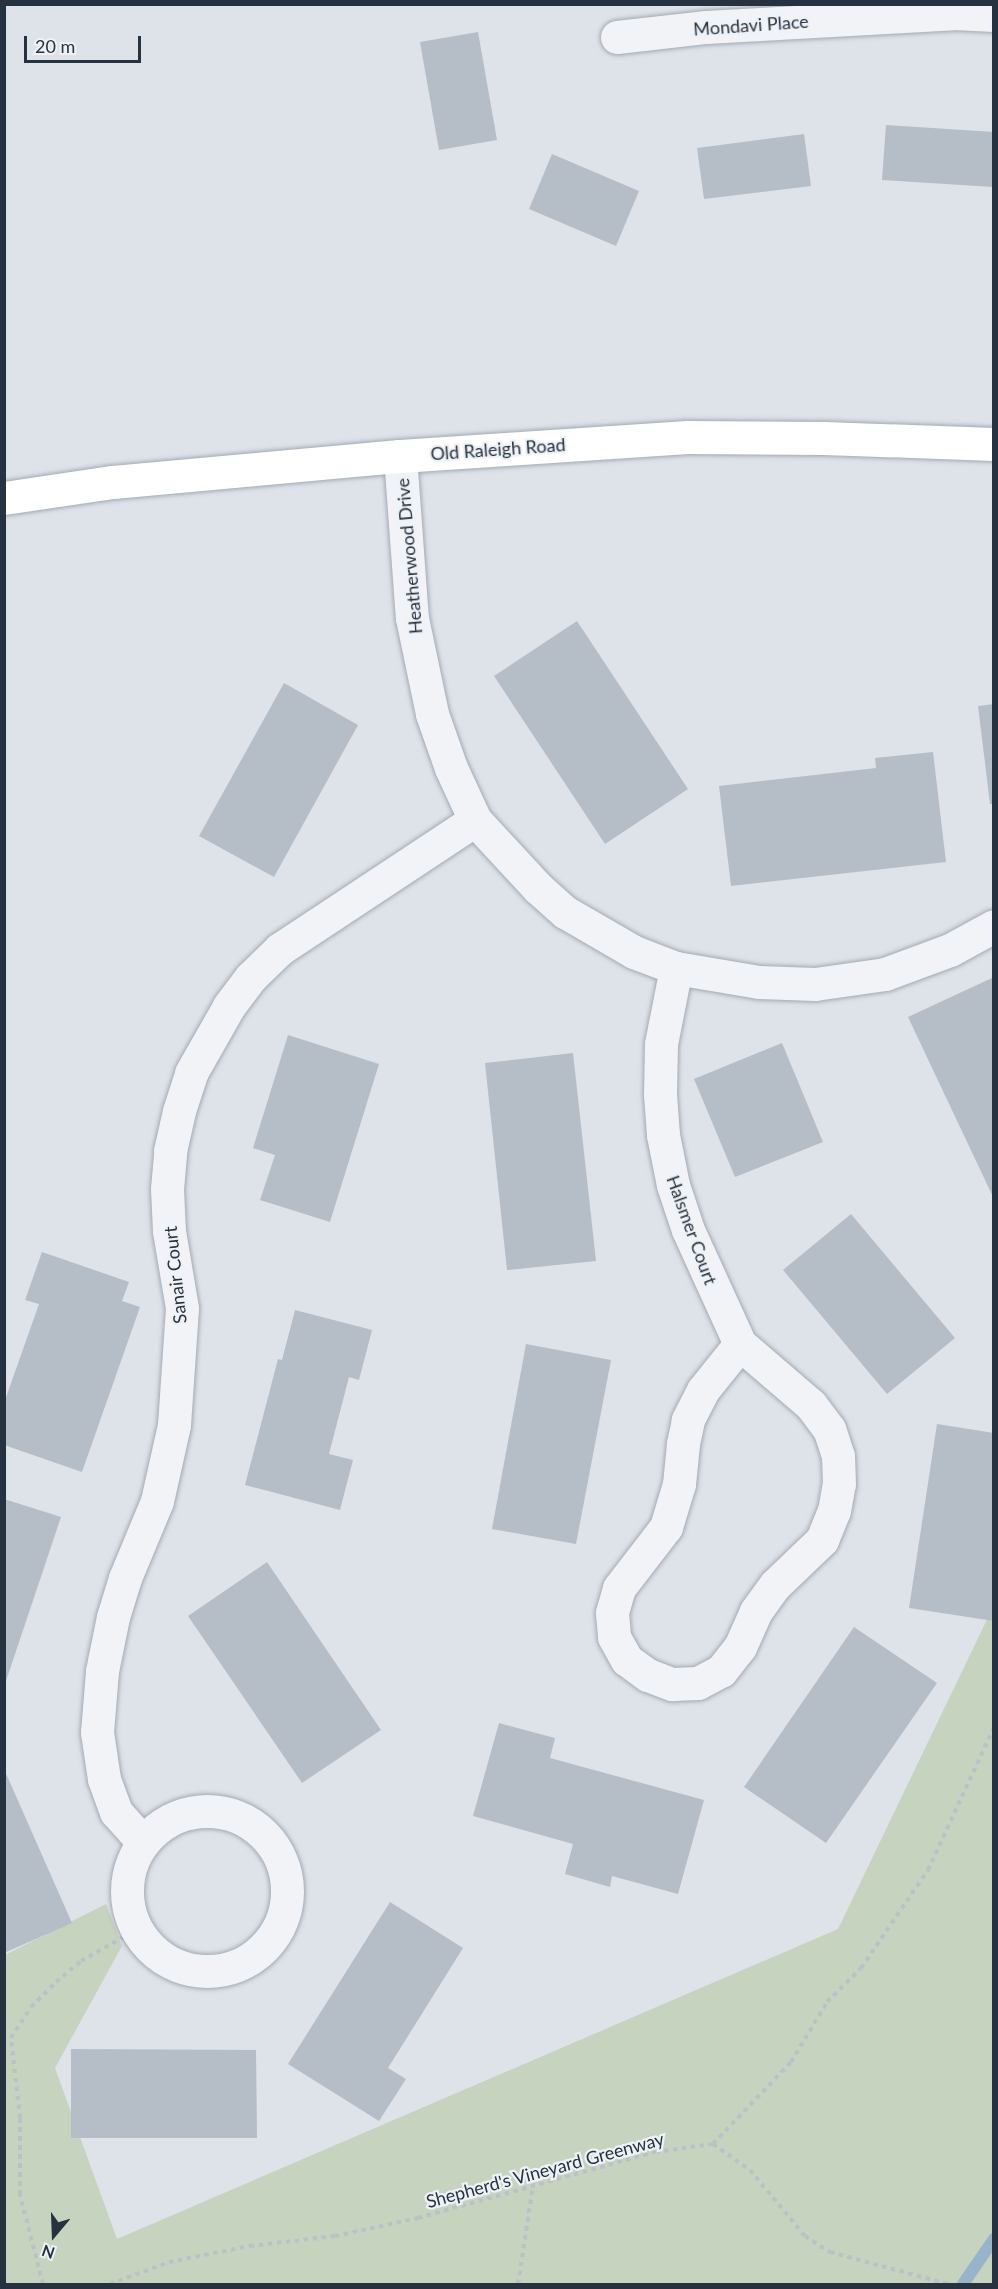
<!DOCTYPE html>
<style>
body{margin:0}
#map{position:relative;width:998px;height:2289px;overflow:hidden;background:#dee3e9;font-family:Lato,sans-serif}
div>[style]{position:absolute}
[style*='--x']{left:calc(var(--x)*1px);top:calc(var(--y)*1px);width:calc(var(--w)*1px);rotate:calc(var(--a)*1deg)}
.green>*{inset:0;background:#c5d3bf}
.stream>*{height:12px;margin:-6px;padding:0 6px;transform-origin:6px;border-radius:6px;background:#97b4cb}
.building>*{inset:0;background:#b5bdc6}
.path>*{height:4px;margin-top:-2px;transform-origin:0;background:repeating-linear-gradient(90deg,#bcc1c7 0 4.5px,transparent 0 9px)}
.roads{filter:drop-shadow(0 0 2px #a3aab3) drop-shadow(0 0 2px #a3aab3)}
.minor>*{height:33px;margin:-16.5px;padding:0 16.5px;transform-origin:16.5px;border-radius:16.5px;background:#f1f3f7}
.minor>.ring{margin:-16.5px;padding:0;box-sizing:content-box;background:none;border:33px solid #f1f3f7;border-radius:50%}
.major>*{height:33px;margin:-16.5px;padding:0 16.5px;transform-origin:16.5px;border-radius:16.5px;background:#fff}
span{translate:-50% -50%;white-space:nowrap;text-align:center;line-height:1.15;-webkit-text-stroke:4.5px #eef2f6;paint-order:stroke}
.street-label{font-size:18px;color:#263240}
.frame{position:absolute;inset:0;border:6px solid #263240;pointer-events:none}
.north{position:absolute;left:24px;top:2205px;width:60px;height:60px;-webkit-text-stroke:4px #eef2f6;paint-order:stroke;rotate:199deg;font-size:16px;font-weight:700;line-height:24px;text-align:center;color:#263240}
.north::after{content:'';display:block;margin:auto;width:21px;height:27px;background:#263240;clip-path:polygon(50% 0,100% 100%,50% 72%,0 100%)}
.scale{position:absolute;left:24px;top:36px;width:117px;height:27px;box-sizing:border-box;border:3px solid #263240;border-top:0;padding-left:8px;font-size:18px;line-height:21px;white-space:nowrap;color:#263240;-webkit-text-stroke:4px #eef2f6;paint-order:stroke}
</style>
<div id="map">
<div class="green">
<i style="clip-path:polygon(993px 1607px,993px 2284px,5px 2284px,5px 1955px,106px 1904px,122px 1946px,55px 2068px,117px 2239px,838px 1929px)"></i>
</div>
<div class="stream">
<i style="--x:963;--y:2284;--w:55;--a:-55.4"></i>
</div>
<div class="building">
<i style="clip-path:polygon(478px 32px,497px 140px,439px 150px,420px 42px)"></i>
<i style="clip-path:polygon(886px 125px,994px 132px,993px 187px,882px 180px)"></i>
<i style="clip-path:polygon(804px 134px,811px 186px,704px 199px,697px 148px)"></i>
<i style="clip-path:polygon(552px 154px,639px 191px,616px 246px,529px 209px)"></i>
<i style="clip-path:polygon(577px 621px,688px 789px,605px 844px,494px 676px)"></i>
<i style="clip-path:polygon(284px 683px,358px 725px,274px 877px,199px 836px)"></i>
<i style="clip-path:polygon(994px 704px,994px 804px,990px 804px,978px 706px)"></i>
<i style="clip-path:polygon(933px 752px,946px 862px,731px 886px,719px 786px,876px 768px,875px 758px)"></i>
<i style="clip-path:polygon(994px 977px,994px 1199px,908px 1017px)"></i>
<i style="clip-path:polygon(288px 1035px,379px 1064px,330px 1222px,260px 1200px,275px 1155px,253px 1148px)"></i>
<i style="clip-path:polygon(782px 1043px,823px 1142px,735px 1177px,694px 1079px)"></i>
<i style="clip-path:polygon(573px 1053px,596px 1261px,507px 1270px,485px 1063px)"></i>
<i style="clip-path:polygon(851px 1214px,955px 1338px,887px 1394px,783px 1270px)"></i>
<i style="clip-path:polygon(42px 1252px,129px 1282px,122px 1301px,140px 1307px,82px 1472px,4px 1445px,4px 1403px,39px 1304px,25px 1300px)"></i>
<i style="clip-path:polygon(295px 1310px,372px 1330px,359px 1380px,349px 1377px,329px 1454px,353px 1460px,340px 1510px,245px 1485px,278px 1359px,282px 1360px)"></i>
<i style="clip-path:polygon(526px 1344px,611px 1360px,576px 1544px,492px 1529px)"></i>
<i style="clip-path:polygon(937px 1424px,994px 1433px,994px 1621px,909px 1608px)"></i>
<i style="clip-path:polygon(4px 1499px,61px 1517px,5px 1684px,4px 1684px)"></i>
<i style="clip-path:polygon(267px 1562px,381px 1730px,302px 1783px,188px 1616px)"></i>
<i style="clip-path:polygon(854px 1627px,937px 1683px,826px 1843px,744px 1787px)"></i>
<i style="clip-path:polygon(499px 1723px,555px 1738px,550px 1758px,704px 1800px,678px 1894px,612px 1876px,610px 1887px,565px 1874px,573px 1844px,473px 1816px)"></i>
<i style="clip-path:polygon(4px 1769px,72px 1923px,4px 1953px)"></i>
<i style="clip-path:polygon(390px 1902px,463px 1948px,388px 2068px,406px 2079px,379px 2121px,288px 2064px)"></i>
<i style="clip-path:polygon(71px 2049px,256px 2050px,257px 2138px,71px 2138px)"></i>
</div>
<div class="path">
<i style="--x:713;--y:2144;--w:113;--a:-46.4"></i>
<i style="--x:791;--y:2062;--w:70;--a:-59"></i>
<i style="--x:827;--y:2002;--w:48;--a:-45"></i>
<i style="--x:861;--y:1968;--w:119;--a:-55.6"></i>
<i style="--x:928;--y:1870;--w:157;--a:-65.2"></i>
<i style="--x:43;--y:2284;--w:92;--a:-104.5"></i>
<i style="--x:20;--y:2195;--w:77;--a:-90"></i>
<i style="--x:20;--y:2118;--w:81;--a:-96.4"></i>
<i style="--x:11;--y:2038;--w:37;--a:-57"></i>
<i style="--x:31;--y:2007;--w:35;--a:-45"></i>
<i style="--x:56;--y:1982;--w:33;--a:-40"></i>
<i style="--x:81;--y:1961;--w:63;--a:-29.4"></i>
<i style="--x:110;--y:2284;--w:63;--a:-20.4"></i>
<i style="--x:169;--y:2262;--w:83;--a:-11.2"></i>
<i style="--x:250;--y:2246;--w:86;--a:-6.7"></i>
<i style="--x:335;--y:2236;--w:85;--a:-12.2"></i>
<i style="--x:418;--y:2218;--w:246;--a:-15.6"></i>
<i style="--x:655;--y:2152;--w:59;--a:-7.9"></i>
<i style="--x:713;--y:2144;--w:45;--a:35.1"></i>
<i style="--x:750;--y:2170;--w:86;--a:50.2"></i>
<i style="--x:805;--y:2236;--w:30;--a:33"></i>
<i style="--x:830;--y:2252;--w:122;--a:15.2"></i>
<i style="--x:518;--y:2284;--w:99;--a:-81.3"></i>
</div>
<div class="roads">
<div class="minor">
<i style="--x:617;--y:37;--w:90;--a:-6.4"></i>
<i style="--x:706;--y:27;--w:248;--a:-3.2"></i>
<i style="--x:954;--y:13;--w:40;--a:2.9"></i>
<i style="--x:400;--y:456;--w:162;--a:85.8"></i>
<i style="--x:412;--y:618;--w:98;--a:78.2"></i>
<i style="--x:432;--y:714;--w:57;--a:70.6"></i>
<i style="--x:451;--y:768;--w:57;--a:65.2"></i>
<i style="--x:475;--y:820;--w:93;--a:47.2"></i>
<i style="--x:538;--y:888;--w:36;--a:42"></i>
<i style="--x:565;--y:912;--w:80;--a:30.1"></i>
<i style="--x:634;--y:952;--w:45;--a:20.9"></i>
<i style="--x:676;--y:968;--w:84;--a:9.6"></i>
<i style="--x:759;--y:982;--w:56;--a:2"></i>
<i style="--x:815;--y:984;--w:71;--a:-8.1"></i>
<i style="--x:885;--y:974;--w:69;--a:-20.3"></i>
<i style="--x:950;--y:950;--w:50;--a:-28.6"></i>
<i style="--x:676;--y:968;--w:77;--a:101.2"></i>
<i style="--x:661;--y:1044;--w:50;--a:91.1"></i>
<i style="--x:660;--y:1094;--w:41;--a:85.8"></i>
<i style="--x:663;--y:1135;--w:51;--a:78.7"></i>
<i style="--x:673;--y:1185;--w:47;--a:71.6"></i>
<i style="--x:688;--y:1230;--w:125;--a:65.5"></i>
<i style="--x:740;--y:1344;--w:59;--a:128.8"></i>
<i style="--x:703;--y:1390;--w:34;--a:117"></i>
<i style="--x:688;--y:1420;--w:25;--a:102"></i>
<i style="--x:683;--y:1444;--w:40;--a:95.7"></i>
<i style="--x:679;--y:1484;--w:45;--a:106.8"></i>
<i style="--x:666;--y:1527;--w:77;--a:127.6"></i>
<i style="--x:619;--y:1588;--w:26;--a:106"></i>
<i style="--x:612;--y:1613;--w:24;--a:85"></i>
<i style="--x:614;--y:1637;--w:26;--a:61"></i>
<i style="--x:627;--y:1660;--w:26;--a:36"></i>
<i style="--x:648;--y:1675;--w:26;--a:21"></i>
<i style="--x:672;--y:1684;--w:26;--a:-2"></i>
<i style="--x:698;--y:1683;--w:26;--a:-28"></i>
<i style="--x:721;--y:1671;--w:31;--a:-52"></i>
<i style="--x:740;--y:1647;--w:39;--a:-66"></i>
<i style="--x:756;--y:1611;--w:32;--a:-54"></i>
<i style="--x:775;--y:1585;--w:65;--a:-43.8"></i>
<i style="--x:822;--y:1540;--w:31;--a:-68"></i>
<i style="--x:834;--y:1511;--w:27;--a:-80"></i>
<i style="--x:839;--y:1484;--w:28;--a:-92"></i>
<i style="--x:838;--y:1456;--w:28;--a:-108"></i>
<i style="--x:829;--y:1429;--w:30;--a:-127"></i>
<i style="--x:811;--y:1405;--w:94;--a:-139.3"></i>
<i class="ring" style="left:127px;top:1811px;width:127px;height:127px"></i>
<i style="--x:143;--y:1842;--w:40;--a:-132"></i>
<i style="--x:116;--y:1812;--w:35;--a:-110"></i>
<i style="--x:104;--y:1779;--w:48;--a:-98.5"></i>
<i style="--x:97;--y:1732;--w:61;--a:-85.3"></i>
<i style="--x:102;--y:1671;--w:55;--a:-78.5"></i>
<i style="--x:113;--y:1617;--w:41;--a:-72.9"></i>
<i style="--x:125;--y:1578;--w:83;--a:-67.4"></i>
<i style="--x:157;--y:1501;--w:78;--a:-77.4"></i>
<i style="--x:174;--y:1425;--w:117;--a:-86.1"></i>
<i style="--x:182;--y:1308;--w:78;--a:-99.6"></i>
<i style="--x:169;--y:1231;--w:42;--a:-92.7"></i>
<i style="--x:167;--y:1189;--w:38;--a:-85"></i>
<i style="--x:170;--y:1151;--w:41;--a:-77.3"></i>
<i style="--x:179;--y:1111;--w:40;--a:-72"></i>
<i style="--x:191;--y:1073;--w:77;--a:-60.4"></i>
<i style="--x:229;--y:1006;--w:36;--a:-53"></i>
<i style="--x:251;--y:977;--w:40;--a:-44"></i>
<i style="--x:280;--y:949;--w:234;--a:-33.5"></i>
</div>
<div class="major">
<i style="--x:4;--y:498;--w:110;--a:-8.4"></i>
<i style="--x:113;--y:482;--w:288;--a:-5.2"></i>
<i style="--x:400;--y:456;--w:288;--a:-3.8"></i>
<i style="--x:687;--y:437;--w:137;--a:0.4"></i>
<i style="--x:824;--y:438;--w:170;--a:2"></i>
</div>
</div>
<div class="street-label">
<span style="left:751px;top:25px;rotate:-4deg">Mondavi Place</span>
<span style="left:498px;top:449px;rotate:-4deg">Old Raleigh Road</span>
<span style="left:409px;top:556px;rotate:-95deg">Heatherwood Drive</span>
<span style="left:692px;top:1230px;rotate:70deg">Halsmer Court</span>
<span style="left:175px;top:1275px;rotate:-96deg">Sanair Court</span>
<span style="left:545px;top:2170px;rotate:-15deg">Shepherd's Vineyard Greenway</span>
</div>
<div class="frame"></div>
<div class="north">N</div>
<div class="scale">20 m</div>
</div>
